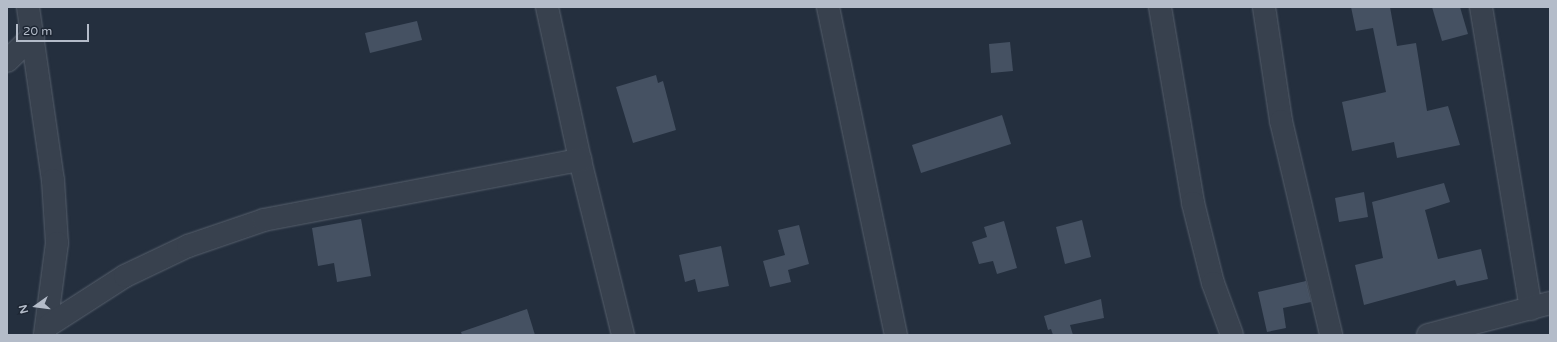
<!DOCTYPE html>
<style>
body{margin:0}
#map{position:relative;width:1557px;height:342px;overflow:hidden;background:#242f3e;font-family:"Varela Round",sans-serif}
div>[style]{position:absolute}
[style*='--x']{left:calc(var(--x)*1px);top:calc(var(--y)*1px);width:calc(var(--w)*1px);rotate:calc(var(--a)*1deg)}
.building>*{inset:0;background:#455162}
.roads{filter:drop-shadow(0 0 1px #565f6c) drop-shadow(0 0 1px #565f6c)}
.minor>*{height:22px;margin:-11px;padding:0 11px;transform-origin:11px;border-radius:11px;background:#38414e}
span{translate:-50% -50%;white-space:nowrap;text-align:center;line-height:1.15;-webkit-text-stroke:3px #1d2633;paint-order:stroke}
.frame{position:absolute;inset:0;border:8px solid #b4bcc9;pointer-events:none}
.north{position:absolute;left:16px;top:286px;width:40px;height:40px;-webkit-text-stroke:3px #1d2633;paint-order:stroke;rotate:256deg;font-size:11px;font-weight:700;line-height:16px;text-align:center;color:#b4bcc9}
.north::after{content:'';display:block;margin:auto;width:14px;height:18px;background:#b4bcc9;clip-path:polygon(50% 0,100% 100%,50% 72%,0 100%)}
.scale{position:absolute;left:16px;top:24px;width:73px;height:18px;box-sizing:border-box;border:2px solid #b4bcc9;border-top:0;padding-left:5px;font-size:12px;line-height:14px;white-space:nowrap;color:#b4bcc9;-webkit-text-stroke:3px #1d2633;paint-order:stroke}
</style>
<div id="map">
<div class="building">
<i style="clip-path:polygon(1351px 7px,1390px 7px,1397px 46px,1416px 43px,1427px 111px,1448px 106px,1460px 145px,1397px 158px,1394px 142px,1352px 151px,1342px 102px,1386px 92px,1373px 28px,1356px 31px)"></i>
<i style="clip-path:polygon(1432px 7px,1460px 7px,1468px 34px,1442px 41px)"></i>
<i style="clip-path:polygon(417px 21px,422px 40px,370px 53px,365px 33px)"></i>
<i style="clip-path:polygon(1010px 42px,1013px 71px,991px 73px,989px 44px)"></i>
<i style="clip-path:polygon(656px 75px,658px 83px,663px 81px,676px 130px,633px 143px,616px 87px)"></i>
<i style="clip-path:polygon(1002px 115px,1011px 144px,921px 173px,912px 145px)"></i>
<i style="clip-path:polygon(1444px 183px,1450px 202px,1425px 210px,1438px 259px,1481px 249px,1488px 279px,1457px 286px,1455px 280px,1364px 305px,1355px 265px,1383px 258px,1372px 202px)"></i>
<i style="clip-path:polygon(1364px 192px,1368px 217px,1339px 222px,1335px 198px)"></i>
<i style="clip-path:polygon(361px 219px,371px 276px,337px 282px,334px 263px,318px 266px,312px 228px)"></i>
<i style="clip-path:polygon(1082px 220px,1091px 257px,1065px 264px,1056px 227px)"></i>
<i style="clip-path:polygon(1004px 221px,1017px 268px,997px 274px,993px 261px,979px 264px,972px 242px,987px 237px,984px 227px)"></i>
<i style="clip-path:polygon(799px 225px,809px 264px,788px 270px,791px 282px,770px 287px,763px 261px,785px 255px,778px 230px)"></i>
<i style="clip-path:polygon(721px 246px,729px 286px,698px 292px,695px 279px,685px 282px,679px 255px)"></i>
<i style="clip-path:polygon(1306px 281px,1311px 302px,1283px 308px,1286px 328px,1267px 332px,1258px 292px)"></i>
<i style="clip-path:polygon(1101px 299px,1104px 318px,1070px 325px,1073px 335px,1053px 335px,1051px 329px,1048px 330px,1044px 316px)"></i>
<i style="clip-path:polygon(527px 309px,535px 335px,462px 335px,461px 332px)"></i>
</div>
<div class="roads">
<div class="minor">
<i style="--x:28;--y:7;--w:175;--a:81.8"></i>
<i style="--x:53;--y:180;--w:63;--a:86.4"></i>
<i style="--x:57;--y:243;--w:92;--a:97.5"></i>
<i style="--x:547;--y:7;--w:157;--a:77.8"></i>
<i style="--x:580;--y:160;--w:180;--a:76.2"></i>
<i style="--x:828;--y:7;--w:335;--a:78.3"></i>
<i style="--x:1160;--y:7;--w:199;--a:80.4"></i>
<i style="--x:1193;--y:203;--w:82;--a:76"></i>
<i style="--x:1213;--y:283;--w:55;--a:69.9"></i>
<i style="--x:1264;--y:7;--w:115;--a:81.5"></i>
<i style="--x:1281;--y:121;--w:220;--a:76.8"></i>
<i style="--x:1481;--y:7;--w:306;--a:80.6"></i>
<i style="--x:7;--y:61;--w:36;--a:-44"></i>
<i style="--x:49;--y:325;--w:90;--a:-32.8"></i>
<i style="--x:125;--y:276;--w:70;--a:-25.5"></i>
<i style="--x:188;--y:246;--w:80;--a:-18.9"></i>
<i style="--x:264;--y:220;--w:322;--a:-10.8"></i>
<i style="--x:1428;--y:335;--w:126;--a:-14.7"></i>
</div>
</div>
<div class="frame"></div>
<div class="north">N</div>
<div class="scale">20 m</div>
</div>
